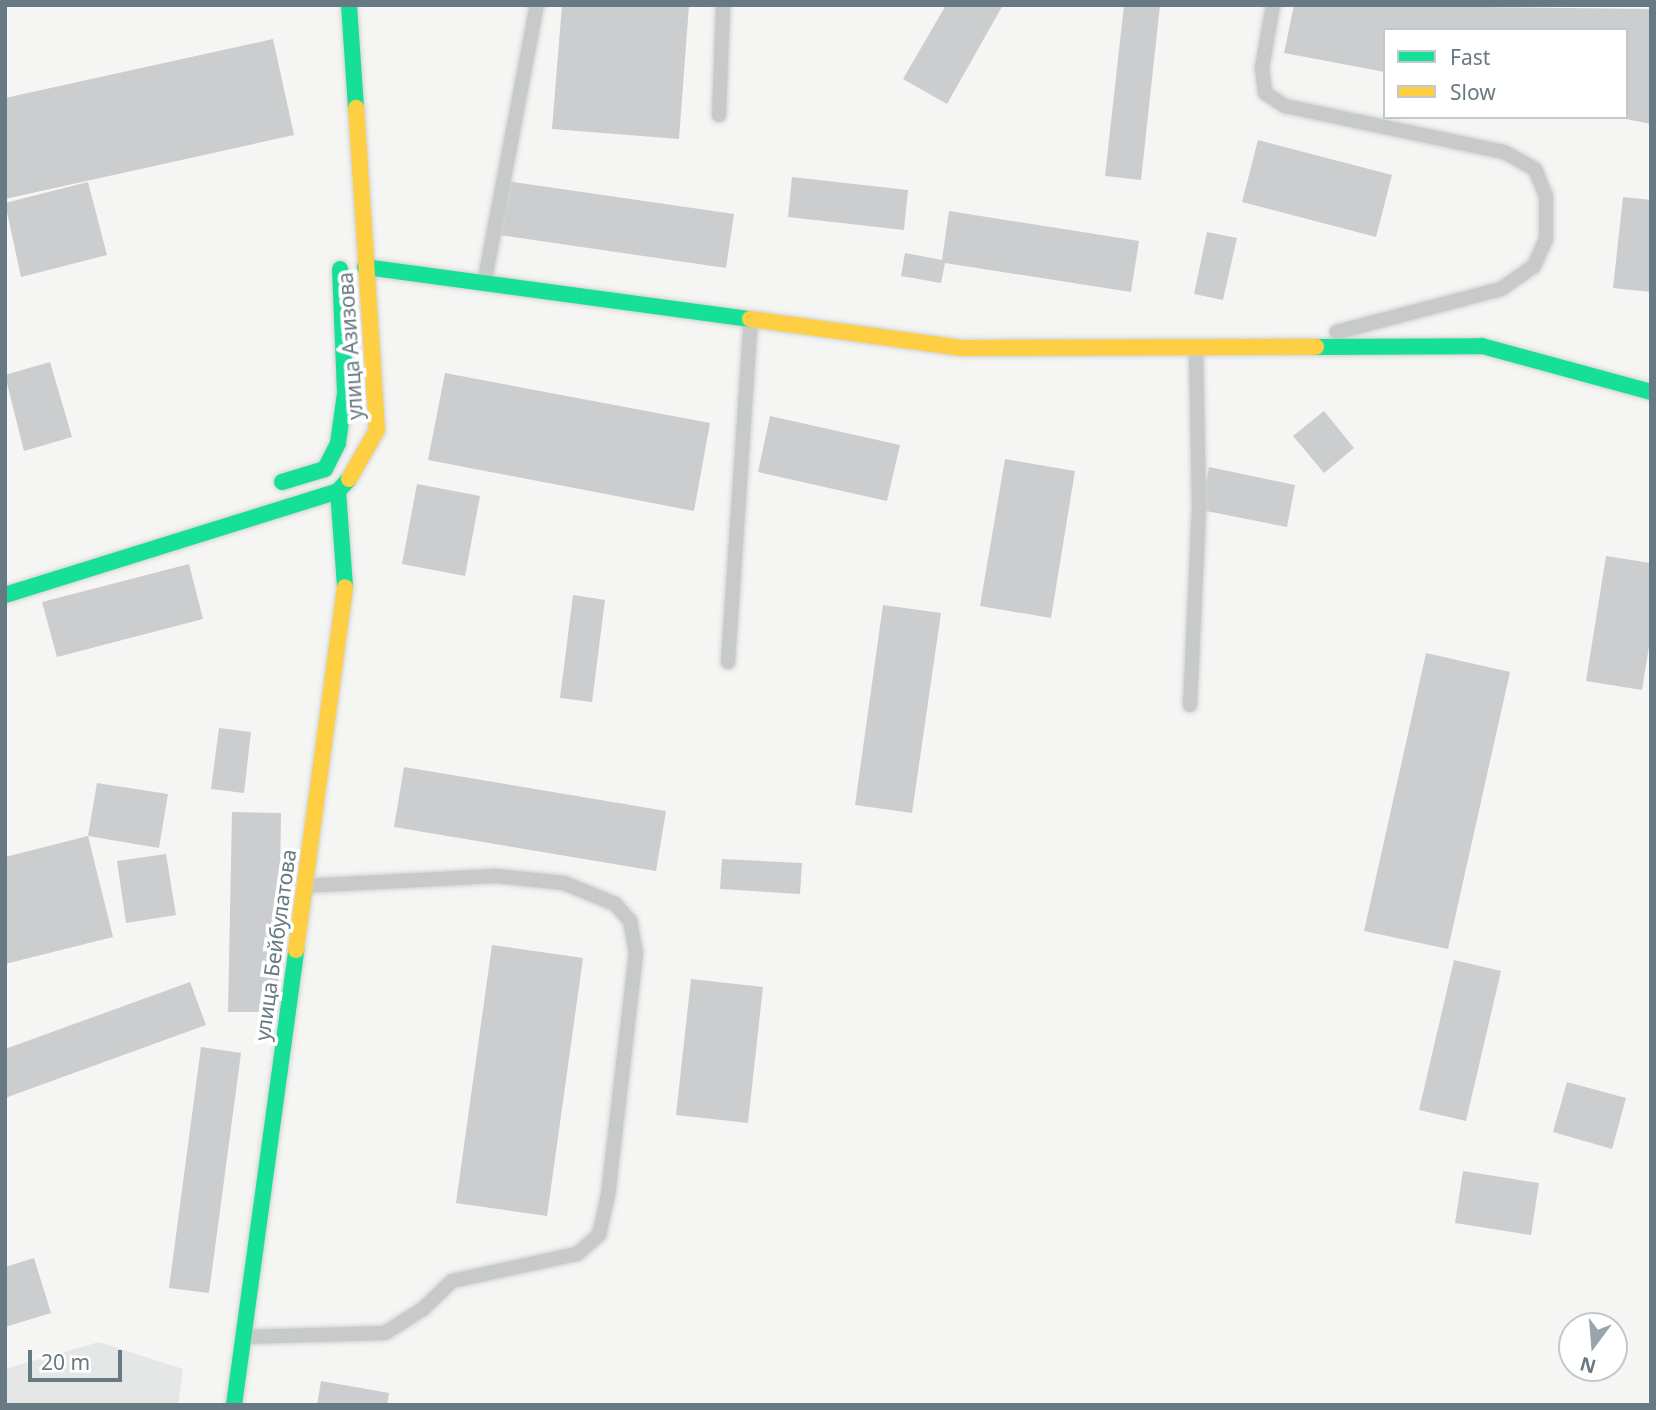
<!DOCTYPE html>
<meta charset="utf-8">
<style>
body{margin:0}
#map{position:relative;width:1656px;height:1410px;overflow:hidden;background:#f5f5f4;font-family:"Noto Sans",sans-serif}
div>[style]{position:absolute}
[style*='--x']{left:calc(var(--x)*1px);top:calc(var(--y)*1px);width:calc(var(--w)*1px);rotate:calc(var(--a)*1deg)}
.built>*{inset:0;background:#e5e7e7}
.building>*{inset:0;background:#cccdce}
.roads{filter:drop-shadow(0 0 2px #d1d2d2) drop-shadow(0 0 2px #d1d2d2)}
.lane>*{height:14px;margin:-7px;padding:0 7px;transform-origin:7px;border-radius:7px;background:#c8c9ca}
.fast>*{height:16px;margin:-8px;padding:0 8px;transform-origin:8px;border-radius:8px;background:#16e098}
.slow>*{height:16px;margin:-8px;padding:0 8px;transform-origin:8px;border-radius:8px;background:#ffcf43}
span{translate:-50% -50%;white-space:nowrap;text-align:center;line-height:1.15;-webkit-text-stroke:7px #fff;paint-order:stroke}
.street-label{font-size:21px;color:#677983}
.frame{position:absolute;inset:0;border:7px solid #677983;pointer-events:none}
.legend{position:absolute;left:1383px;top:28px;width:245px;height:91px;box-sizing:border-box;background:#fff;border:2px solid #c2c9cd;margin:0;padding:9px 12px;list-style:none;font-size:21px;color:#677983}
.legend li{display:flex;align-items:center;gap:14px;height:35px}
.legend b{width:35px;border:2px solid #c2c9cd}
.north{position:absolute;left:1558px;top:1312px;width:70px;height:70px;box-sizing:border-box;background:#fff;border:2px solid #c2c9cd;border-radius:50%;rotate:196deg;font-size:19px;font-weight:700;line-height:28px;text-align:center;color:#677983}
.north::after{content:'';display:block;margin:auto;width:24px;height:32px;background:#99a4ab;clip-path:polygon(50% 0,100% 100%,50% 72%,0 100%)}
.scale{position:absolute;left:28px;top:1350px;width:94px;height:32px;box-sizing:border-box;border:4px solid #677983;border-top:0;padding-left:9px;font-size:21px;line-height:24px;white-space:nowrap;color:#677983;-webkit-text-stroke:5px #fff;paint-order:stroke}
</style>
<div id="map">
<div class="built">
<i style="clip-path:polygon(99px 1342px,183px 1369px,178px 1405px,5px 1405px,5px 1369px)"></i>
</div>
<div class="building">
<i style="clip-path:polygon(562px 5px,689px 5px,679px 139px,552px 129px)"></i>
<i style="clip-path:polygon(946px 5px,1003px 5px,947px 104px,903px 79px)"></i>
<i style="clip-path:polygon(1124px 5px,1160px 5px,1141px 180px,1105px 176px)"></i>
<i style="clip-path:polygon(1294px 5px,1651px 9px,1651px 124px,1626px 119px,1626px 30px,1385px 30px,1385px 72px,1284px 53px)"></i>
<i style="clip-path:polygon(273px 39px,294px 135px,5px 199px,5px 98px)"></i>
<i style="clip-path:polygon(1258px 140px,1392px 175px,1376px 237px,1242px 202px)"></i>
<i style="clip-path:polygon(792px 177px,908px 190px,904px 230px,788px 217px)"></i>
<i style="clip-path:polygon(507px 181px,734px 214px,726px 268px,499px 235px)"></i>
<i style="clip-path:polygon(88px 182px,107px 255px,21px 277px,5px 203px)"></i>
<i style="clip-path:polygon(1623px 197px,1651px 200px,1651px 292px,1613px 288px)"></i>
<i style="clip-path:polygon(949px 211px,1139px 241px,1131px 292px,945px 263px,941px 283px,901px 276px,905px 253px,942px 260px)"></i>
<i style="clip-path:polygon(1207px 232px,1237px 238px,1223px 300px,1194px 294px)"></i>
<i style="clip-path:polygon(50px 362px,72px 437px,24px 451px,5px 375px)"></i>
<i style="clip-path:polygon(445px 373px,710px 423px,694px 511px,428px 460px)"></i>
<i style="clip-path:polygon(1324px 411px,1354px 448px,1324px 473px,1293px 436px)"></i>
<i style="clip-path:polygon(770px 416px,900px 445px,887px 501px,758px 472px)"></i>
<i style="clip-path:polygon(1005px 459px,1075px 471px,1051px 618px,980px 606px)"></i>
<i style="clip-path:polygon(1209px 467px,1295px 485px,1287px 527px,1201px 510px)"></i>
<i style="clip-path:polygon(417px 484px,480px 496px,465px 576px,402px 564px)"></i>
<i style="clip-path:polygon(1606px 556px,1651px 563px,1651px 634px,1642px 690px,1586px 681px)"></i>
<i style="clip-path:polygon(189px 564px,203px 619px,57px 657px,42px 602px)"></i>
<i style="clip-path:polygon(573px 595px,605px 600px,592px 702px,560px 698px)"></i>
<i style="clip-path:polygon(883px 605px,941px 613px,912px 813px,855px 805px)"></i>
<i style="clip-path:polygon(1426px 653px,1510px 672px,1448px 949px,1364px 931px)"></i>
<i style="clip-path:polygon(219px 728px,251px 732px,244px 793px,211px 789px)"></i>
<i style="clip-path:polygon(404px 767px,666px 811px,656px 871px,394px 827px)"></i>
<i style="clip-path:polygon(97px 783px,168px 794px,159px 848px,88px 836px)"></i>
<i style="clip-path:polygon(232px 812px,281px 813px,278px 1012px,228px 1012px)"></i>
<i style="clip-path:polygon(88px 836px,113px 937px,5px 964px,5px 857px)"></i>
<i style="clip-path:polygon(166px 854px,176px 915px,126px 923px,117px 861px)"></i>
<i style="clip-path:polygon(722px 859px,802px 863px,800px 894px,720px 889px)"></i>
<i style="clip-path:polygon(492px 945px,583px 958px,547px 1216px,456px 1203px)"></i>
<i style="clip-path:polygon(1454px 960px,1501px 971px,1466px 1121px,1419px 1110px)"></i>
<i style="clip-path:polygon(691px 979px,763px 987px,748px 1123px,676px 1115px)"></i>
<i style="clip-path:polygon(190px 982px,206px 1025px,5px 1098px,5px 1049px)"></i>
<i style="clip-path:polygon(201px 1047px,241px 1053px,209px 1293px,169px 1288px)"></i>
<i style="clip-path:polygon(1567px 1082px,1626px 1098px,1612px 1149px,1553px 1132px)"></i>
<i style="clip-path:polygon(1463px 1171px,1539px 1183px,1531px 1235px,1455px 1223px)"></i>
<i style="clip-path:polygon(34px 1258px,51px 1313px,5px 1327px,5px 1267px)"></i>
<i style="clip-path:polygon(321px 1381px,389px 1393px,387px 1405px,317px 1405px)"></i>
</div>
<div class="roads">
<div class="lane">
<i style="--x:1273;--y:5;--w:64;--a:99.9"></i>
<i style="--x:1262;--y:68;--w:25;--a:83"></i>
<i style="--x:1265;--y:93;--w:24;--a:33"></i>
<i style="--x:1285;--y:106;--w:224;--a:11.9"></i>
<i style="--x:1504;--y:152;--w:35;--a:29"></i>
<i style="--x:1535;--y:169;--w:29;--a:68"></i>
<i style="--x:1546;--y:196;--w:43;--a:90"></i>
<i style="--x:1546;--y:239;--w:30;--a:114"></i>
<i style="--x:1534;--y:266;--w:40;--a:145.1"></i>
<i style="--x:1501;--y:289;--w:170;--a:165.3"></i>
<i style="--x:719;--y:115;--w:110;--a:-87.9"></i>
<i style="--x:485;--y:279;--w:279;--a:-79.3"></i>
<i style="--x:728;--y:662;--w:344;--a:-86.2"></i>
<i style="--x:1190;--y:705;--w:199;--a:-87.4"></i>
<i style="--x:1199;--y:506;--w:156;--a:-91.1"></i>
<i style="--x:244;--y:1337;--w:141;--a:-1.6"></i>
<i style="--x:385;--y:1333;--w:45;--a:-32.3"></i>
<i style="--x:423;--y:1309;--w:40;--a:-44"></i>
<i style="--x:452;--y:1281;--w:128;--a:-12.2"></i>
<i style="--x:577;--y:1254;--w:29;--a:-41"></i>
<i style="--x:599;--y:1235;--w:41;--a:-77.3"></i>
<i style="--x:608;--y:1195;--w:243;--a:-83.4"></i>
<i style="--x:636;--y:954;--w:34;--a:-100"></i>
<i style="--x:630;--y:921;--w:23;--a:-131"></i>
<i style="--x:615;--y:904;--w:55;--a:-157.6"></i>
<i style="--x:564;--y:883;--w:68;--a:-174.1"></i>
<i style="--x:496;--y:876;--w:188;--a:177"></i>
</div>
<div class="fast">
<i style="--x:349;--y:5;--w:103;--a:86.1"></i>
<i style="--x:365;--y:267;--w:388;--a:7.7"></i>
<i style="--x:1316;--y:347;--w:166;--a:-0.3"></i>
<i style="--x:1482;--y:346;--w:175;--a:15.2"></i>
<i style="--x:282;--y:482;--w:45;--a:-16.8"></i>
<i style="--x:325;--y:469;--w:29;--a:-63"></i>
<i style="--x:338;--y:443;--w:50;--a:-82"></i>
<i style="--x:345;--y:393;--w:124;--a:-92.3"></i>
<i style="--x:338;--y:491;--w:96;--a:85.8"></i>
<i style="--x:5;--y:595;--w:349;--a:-17.3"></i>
<i style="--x:338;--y:491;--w:16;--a:-47"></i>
<i style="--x:234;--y:1405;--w:459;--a:-82.2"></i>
</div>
<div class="slow">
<i style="--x:750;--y:319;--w:215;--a:7.8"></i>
<i style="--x:963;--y:348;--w:353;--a:-0.2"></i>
<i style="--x:349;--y:479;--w:56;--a:-60.3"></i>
<i style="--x:377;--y:430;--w:323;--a:-93.7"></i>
<i style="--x:296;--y:950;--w:366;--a:-82.3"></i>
</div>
</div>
<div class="street-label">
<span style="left:350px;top:346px;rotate:-94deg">улица Азизова</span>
<span style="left:275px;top:945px;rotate:-82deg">улица Бейбулатова</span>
</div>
<div class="frame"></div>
<ul class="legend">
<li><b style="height:9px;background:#16e098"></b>Fast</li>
<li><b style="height:9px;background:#ffcf43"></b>Slow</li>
</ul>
<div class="north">N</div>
<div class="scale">20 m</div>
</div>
